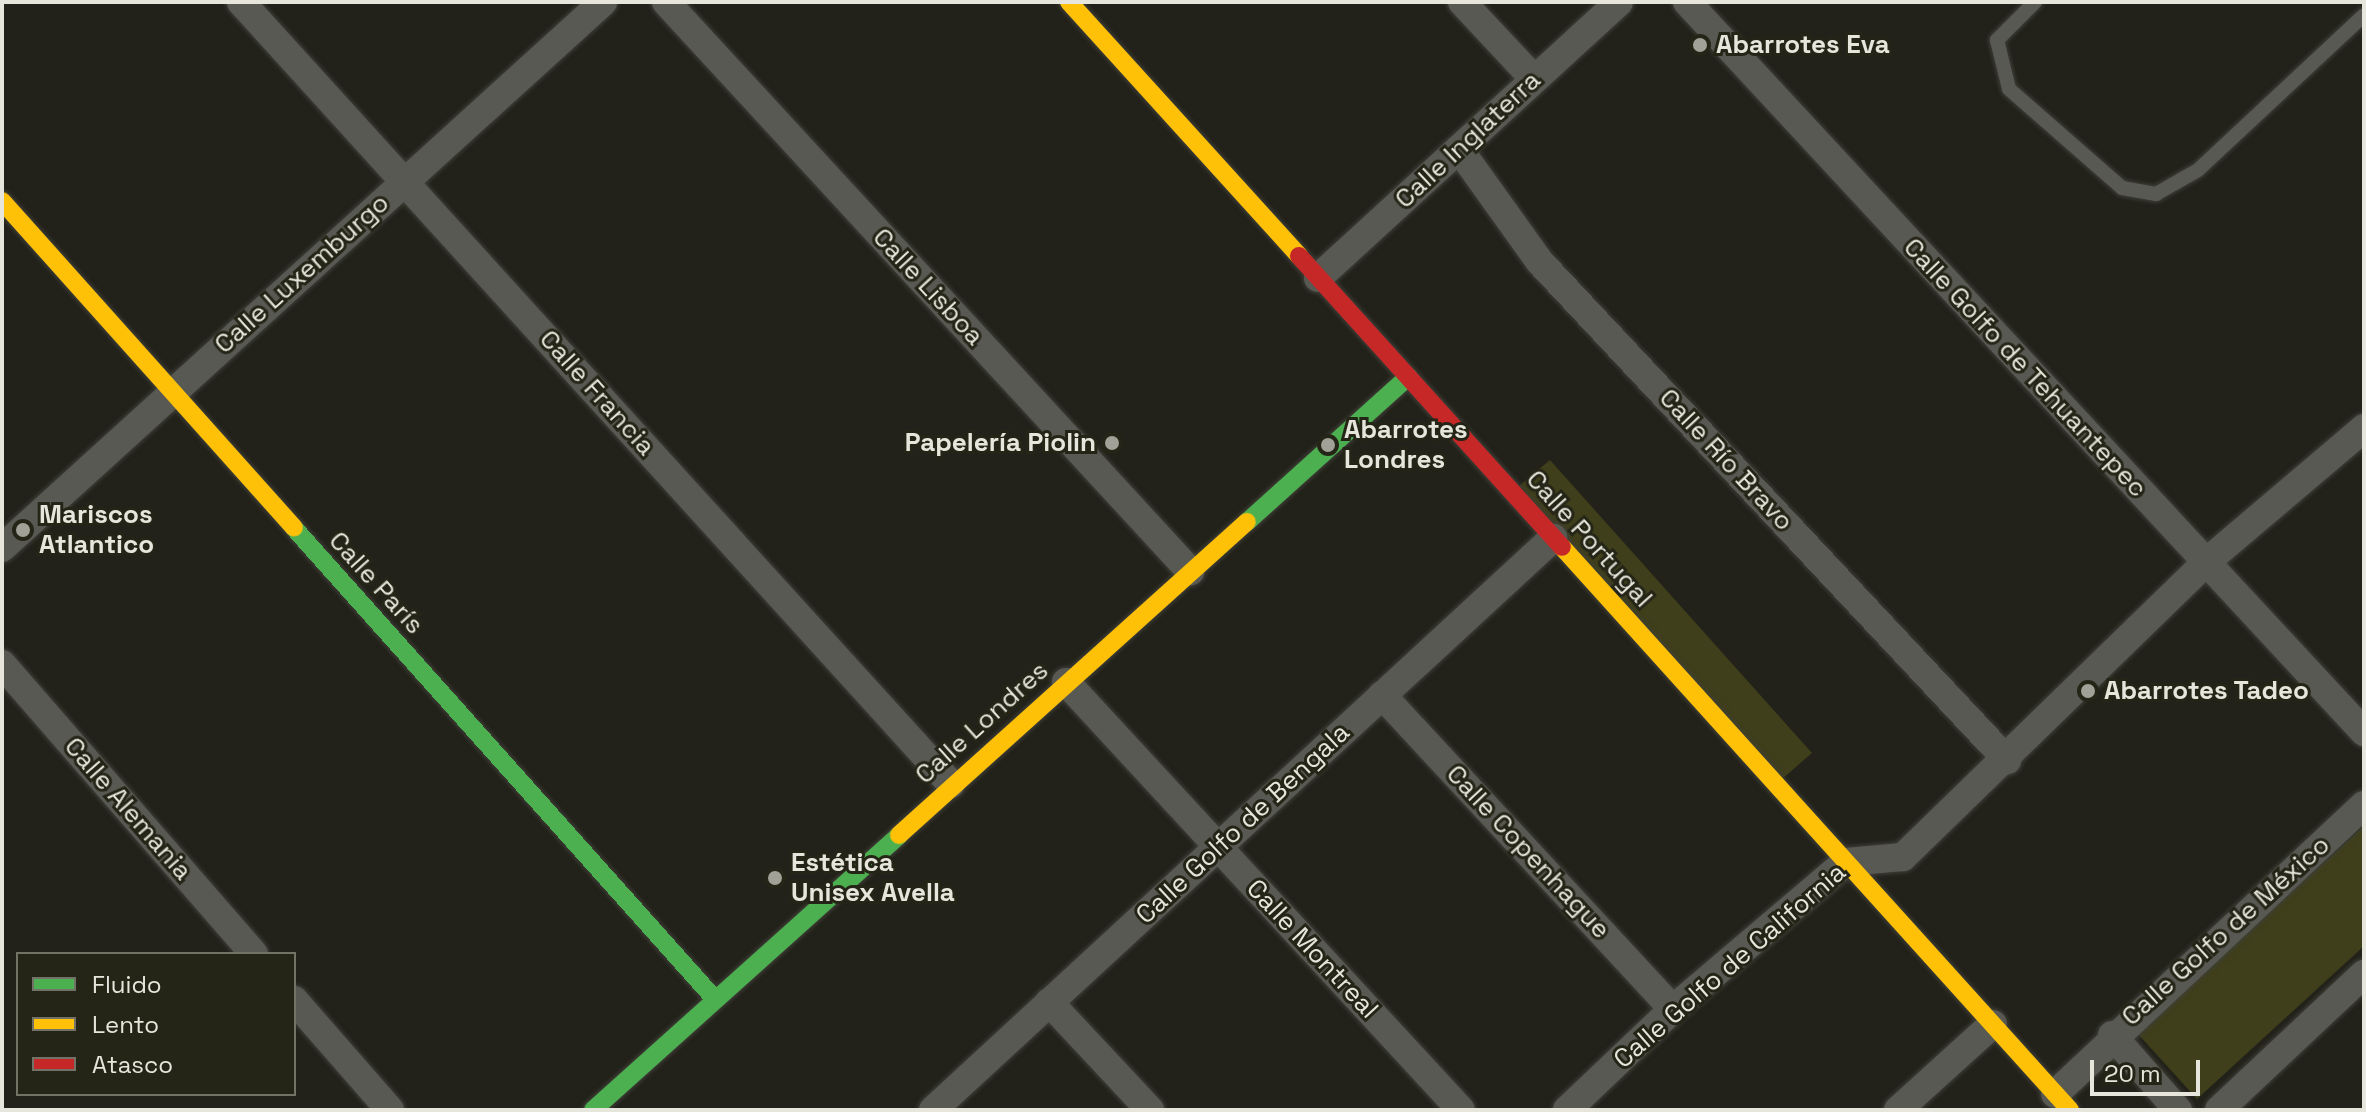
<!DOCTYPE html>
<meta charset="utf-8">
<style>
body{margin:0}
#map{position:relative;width:2366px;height:1112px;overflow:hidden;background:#22221a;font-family:"Space Grotesk",sans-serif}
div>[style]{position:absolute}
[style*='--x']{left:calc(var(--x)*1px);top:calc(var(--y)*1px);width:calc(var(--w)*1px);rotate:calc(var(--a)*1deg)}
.green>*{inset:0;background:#3f3f1b}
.roads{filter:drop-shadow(0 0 2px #3f3f39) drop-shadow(0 0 2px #3f3f39)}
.lane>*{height:14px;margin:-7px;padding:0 7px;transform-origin:7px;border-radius:7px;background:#595954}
.street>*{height:28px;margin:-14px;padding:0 14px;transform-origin:14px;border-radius:14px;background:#595954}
.fast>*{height:18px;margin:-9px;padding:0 9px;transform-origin:9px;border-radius:9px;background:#4caf50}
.slow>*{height:18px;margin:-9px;padding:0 9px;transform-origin:9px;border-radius:9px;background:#ffc107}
.jam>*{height:18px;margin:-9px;padding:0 9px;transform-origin:9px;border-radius:9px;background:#c62828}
.dots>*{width:22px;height:22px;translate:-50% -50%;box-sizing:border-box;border:4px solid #252517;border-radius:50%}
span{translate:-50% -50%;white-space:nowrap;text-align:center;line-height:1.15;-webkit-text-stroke:6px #252517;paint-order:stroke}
.poi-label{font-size:26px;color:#e6e6dc;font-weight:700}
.left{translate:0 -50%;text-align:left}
.right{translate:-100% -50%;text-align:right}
.street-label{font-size:26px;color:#e6e6dc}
.frame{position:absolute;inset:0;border:4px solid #e6e6dc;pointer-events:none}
.legend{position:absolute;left:16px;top:952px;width:280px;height:144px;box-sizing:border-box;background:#252517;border:2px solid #727266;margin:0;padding:10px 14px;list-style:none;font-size:24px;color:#e6e6dc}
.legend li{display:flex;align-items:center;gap:16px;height:40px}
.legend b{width:40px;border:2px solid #727266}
.scale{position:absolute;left:2090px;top:1060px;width:110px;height:36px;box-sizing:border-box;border:4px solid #e6e6dc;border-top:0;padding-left:10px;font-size:24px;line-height:28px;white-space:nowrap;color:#e6e6dc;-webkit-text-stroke:6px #252517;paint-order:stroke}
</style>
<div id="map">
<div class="green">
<i style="clip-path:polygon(1550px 460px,1812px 753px,1781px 780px,1519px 486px)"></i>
<i style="clip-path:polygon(2364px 826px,2364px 946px,2197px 1099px,2137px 1033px)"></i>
</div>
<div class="roads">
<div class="lane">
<i style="--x:2035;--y:2;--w:54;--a:135"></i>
<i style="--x:1997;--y:40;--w:50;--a:76.2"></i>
<i style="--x:2009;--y:89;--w:150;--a:41.2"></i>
<i style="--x:2122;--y:188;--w:35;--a:10"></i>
<i style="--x:2156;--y:194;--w:48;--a:-29.7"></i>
<i style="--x:2198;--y:170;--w:227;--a:-43"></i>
</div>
<div class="street">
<i style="--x:241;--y:2;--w:1056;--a:47.76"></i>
<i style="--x:666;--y:2;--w:774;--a:47.36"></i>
<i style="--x:1462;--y:2;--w:105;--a:46.9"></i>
<i style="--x:1687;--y:2;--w:996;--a:47.16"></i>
<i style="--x:1459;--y:149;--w:139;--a:54.4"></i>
<i style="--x:1540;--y:262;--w:683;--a:46.84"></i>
<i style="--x:1318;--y:278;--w:408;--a:-42.5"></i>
<i style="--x:2;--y:548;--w:812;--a:-42.25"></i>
<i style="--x:2;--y:664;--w:384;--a:49"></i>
<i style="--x:1066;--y:682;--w:582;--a:47.3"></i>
<i style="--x:1382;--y:695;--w:428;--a:47.2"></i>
<i style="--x:294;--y:1000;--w:146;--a:48.9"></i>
<i style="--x:1049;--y:1002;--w:148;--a:46.9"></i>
<i style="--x:2112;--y:1035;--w:100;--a:48.7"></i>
<i style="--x:2055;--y:1094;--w:423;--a:-43.1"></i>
<i style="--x:933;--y:1110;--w:844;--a:-42.69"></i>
<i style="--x:1567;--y:1110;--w:146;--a:-43.6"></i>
<i style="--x:1673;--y:1009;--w:227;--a:-40.4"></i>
<i style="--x:1846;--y:862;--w:57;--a:-5"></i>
<i style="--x:1903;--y:857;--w:421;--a:-44.2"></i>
<i style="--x:2205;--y:563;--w:209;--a:-40.3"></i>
<i style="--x:1898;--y:1110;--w:128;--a:-42.2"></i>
<i style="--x:2219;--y:1110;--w:199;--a:-43.2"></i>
</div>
<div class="fast">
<i style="--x:1247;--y:522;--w:217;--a:-42"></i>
<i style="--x:294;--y:528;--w:629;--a:48.22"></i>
<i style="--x:593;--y:1110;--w:411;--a:-41.9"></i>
</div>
<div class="slow">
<i style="--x:1069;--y:2;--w:343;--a:47.8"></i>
<i style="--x:2;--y:201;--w:438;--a:48.2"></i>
<i style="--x:1562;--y:547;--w:758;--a:47.94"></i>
<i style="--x:899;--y:835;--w:468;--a:-42"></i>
</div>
<div class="jam">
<i style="--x:1299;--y:256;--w:392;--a:47.9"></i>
</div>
</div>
<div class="dots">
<i style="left:1700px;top:45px;background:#a1a198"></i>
<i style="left:1112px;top:443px;background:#a1a198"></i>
<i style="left:1328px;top:445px;background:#a1a198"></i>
<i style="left:23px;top:530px;background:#a1a198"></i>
<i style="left:2088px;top:691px;background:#a1a198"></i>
<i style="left:775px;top:878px;background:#a1a198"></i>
</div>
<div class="poi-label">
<span class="left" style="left:1716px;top:45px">Abarrotes Eva</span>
<span class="left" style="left:1344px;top:445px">Abarrotes<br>Londres</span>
<span class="right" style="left:1096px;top:443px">Papelería Piolin</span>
<span class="left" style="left:39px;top:530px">Mariscos<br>Atlantico</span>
<span class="left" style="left:2104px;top:691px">Abarrotes Tadeo</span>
<span class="left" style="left:791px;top:878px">Estética<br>Unisex Avella</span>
</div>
<div class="street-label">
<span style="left:1468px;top:140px;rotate:-43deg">Calle Inglaterra</span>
<span style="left:302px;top:274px;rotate:-42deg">Calle Luxemburgo</span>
<span style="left:928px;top:287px;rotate:47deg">Calle Lisboa</span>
<span style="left:2025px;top:368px;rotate:47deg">Calle Golfo de Tehuantepec</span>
<span style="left:597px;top:393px;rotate:48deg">Calle Francia</span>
<span style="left:1726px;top:460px;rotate:47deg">Calle Río Bravo</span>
<span style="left:1589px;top:539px;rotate:48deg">Calle Portugal</span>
<span style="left:376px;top:583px;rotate:48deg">Calle París</span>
<span style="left:982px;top:723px;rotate:-42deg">Calle Londres</span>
<span style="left:128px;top:809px;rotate:49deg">Calle Alemania</span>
<span style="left:1243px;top:824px;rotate:-43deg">Calle Golfo de Bengala</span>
<span style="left:1528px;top:852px;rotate:47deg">Calle Copenhague</span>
<span style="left:2226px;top:931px;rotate:-42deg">Calle Golfo de México</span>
<span style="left:1312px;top:949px;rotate:47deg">Calle Montreal</span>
<span style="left:1730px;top:966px;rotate:-41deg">Calle Golfo de California</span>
</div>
<div class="frame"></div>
<ul class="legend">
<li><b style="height:10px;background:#4caf50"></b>Fluido</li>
<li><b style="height:10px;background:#ffc107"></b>Lento</li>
<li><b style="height:10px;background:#c62828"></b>Atasco</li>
</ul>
<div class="scale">20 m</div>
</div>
